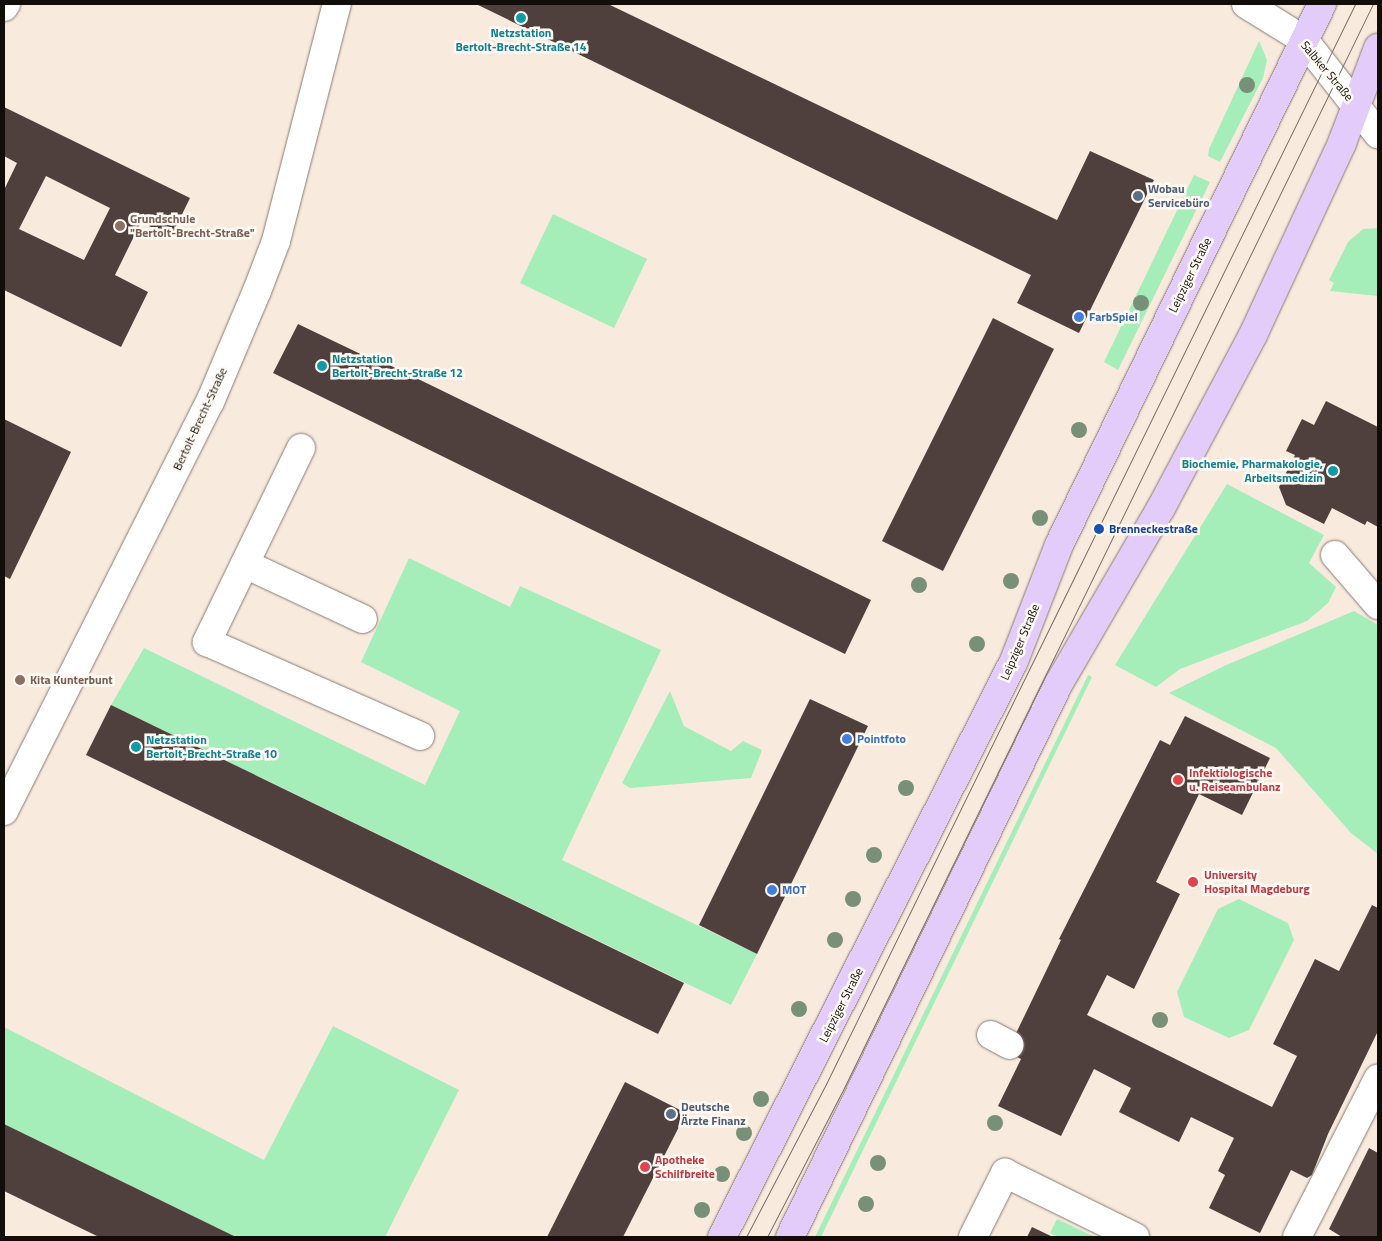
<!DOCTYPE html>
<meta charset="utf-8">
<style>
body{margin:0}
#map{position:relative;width:1382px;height:1241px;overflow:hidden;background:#f9eade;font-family:"Titillium Web",sans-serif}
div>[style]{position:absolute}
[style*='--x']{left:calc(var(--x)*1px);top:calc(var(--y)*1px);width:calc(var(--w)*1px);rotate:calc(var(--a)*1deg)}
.green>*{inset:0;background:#a5eeb9}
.building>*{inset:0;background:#50403d}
.roads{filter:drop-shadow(0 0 1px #887b71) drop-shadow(0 0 1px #887b71)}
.minor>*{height:28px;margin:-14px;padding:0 14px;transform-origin:14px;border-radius:14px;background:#fff}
.major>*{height:28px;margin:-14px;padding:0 14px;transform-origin:14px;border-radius:14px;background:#e3ccf9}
.tram>*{height:1px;margin:-0.5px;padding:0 0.5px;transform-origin:0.5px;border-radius:0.5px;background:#786f68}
.trees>*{width:16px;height:16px;margin:-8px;border-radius:50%;background:#789078}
.dots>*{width:14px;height:14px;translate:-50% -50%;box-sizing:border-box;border:2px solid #fff9f4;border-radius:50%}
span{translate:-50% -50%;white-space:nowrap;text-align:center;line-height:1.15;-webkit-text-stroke:5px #fff9f4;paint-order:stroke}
.culture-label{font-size:12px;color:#0d838f;font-weight:700}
.left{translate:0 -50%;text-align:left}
.right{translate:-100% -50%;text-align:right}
.street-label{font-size:12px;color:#110d09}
.service-label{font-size:12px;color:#4e5e75;font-weight:700}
.education-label{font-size:12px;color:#785e54;font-weight:700}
.shop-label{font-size:12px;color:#366cbe;font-weight:700}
.transit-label{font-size:12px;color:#164399;font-weight:700}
.health-label{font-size:12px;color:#be3a42;font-weight:700}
.frame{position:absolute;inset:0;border:5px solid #110d09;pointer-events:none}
</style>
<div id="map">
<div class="green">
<i style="clip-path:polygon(1259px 41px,1267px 60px,1263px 78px,1220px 162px,1208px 156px,1209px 149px)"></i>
<i style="clip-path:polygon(1194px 175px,1210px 182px,1118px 370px,1104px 362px)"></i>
<i style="clip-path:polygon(553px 214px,647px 259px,614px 328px,520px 283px)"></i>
<i style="clip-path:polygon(1378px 228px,1378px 296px,1330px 291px,1334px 283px,1329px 280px,1348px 242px,1363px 229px)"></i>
<i style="clip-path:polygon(1227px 484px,1324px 535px,1309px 563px,1336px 587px,1328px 603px,1307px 621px,1180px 669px,1156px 687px,1115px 665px)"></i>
<i style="clip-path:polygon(409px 558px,510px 607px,520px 586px,661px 650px,562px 860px,757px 954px,731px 1005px,111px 705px,144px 648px,425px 785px,460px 711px,361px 662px)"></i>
<i style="clip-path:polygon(1354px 611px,1378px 625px,1378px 854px,1351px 833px,1276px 748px,1169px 693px,1224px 666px)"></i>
<i style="clip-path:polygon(1088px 675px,1092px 677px,821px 1237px,815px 1237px)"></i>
<i style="clip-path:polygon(670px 691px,684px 726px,731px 751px,743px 741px,762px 750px,751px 778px,630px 788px,622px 783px)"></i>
<i style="clip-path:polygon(1239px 899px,1288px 923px,1294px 940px,1249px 1030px,1229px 1038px,1184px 1017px,1177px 992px,1218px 909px)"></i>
<i style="clip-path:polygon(333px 1026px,459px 1090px,385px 1237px,236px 1237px,4px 1124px,4px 1027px,264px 1160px)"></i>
<i style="clip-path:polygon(1057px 1219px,1095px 1237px,1058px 1237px,1050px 1233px)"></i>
</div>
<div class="building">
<i style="clip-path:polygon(476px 4px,608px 4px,1057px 220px,1090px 151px,1154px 180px,1079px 333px,1017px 303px,1031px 275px)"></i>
<i style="clip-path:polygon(evenodd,4px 107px,190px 198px,171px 237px,141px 222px,115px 275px,148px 292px,121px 347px,4px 290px,4px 190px,17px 163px,4px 156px,4px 107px,46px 176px,110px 208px,84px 260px,19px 229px,46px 176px)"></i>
<i style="clip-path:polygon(993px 318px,1054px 349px,943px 571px,882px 541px)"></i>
<i style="clip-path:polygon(298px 324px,371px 359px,373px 357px,871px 600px,845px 654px,273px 373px)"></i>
<i style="clip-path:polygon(1326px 401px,1378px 427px,1378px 527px,1367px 521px,1365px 525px,1332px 508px,1324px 524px,1286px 505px,1279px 487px,1295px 455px,1286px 451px,1302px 419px,1314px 425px)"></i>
<i style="clip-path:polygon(4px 419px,71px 452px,10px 579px,4px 576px)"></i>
<i style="clip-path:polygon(810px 699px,868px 726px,757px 954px,699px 925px)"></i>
<i style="clip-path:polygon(111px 705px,684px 983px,658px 1034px,86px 755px)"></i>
<i style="clip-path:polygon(1185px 716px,1270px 758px,1242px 815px,1199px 794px,1156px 882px,1180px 894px,1134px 989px,1107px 975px,1087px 1015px,1272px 1107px,1297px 1056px,1273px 1044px,1315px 959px,1339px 971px,1372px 905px,1378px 908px,1378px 1031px,1328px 1134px,1312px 1175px,1307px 1178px,1291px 1170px,1260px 1233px,1209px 1208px,1225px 1175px,1218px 1171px,1234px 1138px,1191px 1117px,1179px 1142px,1119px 1112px,1131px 1088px,1094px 1069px,1061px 1136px,998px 1106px,1021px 1059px,1007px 1052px,1061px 940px,1059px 939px,1160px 740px,1170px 745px)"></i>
<i style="clip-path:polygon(625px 1082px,686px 1113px,623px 1237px,547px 1237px)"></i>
<i style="clip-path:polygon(4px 1124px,236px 1237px,99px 1237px,4px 1191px)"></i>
<i style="clip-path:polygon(1369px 1148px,1378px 1153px,1378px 1237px,1342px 1237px,1329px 1229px)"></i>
<i style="clip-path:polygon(1032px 1227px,1053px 1237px,1027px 1237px)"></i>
</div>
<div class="roads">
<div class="minor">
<i style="--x:1246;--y:4;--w:68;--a:31.8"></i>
<i style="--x:1304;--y:40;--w:120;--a:51.8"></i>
<i style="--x:4;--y:7;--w:4;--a:-56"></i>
<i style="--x:301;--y:448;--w:216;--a:115.9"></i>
<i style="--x:207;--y:642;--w:233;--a:23.8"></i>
<i style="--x:1335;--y:555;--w:66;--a:49.3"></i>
<i style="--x:245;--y:564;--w:130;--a:25"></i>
<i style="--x:4;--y:811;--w:458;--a:-63.3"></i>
<i style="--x:210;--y:402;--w:121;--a:-67.1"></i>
<i style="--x:257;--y:291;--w:53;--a:-69.2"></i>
<i style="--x:276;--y:241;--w:245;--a:-75.6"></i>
<i style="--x:991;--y:1035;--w:21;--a:28"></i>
<i style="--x:973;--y:1237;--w:72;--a:-63.4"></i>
<i style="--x:1005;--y:1173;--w:145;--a:26.2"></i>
<i style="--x:1297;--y:1237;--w:178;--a:-62.9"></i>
</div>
<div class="major">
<i style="--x:722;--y:1237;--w:646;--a:-63.12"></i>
<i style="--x:1014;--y:661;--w:124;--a:-68.8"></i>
<i style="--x:1059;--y:545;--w:602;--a:-64.07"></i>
<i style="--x:790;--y:1237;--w:616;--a:-64.1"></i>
<i style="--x:1059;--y:683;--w:203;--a:-59.8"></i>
<i style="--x:1161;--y:508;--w:196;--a:-62"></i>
<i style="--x:1253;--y:335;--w:212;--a:-65.1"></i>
<i style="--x:1342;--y:143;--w:102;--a:-69.2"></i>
</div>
</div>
<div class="tram">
<i style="--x:746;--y:1237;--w:173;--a:-62.4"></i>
<i style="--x:826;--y:1084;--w:1203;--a:-63.9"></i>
<i style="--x:767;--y:1237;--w:163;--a:-62.7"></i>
<i style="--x:842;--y:1092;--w:1211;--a:-63.99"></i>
</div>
<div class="trees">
<i style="left:1247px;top:85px"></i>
<i style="left:1141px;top:303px"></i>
<i style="left:1079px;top:430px"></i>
<i style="left:1040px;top:518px"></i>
<i style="left:1011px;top:581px"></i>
<i style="left:919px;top:585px"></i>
<i style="left:977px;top:644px"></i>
<i style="left:906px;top:788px"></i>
<i style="left:874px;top:855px"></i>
<i style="left:853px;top:899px"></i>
<i style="left:835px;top:940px"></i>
<i style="left:799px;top:1009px"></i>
<i style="left:1160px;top:1020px"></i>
<i style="left:761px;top:1099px"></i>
<i style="left:995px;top:1123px"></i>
<i style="left:744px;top:1133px"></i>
<i style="left:878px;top:1163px"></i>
<i style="left:722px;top:1174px"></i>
<i style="left:866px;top:1204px"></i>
<i style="left:702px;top:1210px"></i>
</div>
<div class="dots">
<i style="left:521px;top:18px;background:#0f9aa8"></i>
<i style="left:1138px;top:196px;background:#5c6f8a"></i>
<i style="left:120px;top:226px;background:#8d6e63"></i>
<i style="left:1079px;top:317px;background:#3f7fe0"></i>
<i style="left:322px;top:366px;background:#0f9aa8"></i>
<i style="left:1333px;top:471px;background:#0f9aa8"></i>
<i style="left:1099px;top:529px;background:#1a4fb4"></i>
<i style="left:20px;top:680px;background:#8d6e63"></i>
<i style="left:847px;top:739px;background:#3f7fe0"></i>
<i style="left:136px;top:747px;background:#0f9aa8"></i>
<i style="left:1178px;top:780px;background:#e0444e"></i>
<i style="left:1193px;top:882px;background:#e0444e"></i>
<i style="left:772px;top:890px;background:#3f7fe0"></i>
<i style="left:671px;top:1114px;background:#5c6f8a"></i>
<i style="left:645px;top:1167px;background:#e0444e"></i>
</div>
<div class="culture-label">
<span style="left:521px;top:40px">Netzstation<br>Bertolt-Brecht-Straße 14</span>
<span class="left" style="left:332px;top:366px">Netzstation<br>Bertolt-Brecht-Straße 12</span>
<span class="right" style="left:1323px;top:471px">Biochemie, Pharmakologie,<br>Arbeitsmedizin</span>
<span class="left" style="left:146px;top:747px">Netzstation<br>Bertolt-Brecht-Straße 10</span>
</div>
<div class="street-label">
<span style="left:1327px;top:71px;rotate:50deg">Salbker Straße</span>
<span style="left:1190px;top:275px;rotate:-64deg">Leipziger Straße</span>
<span style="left:200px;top:419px;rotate:-65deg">Bertolt-Brecht-Straße</span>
<span style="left:1020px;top:642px;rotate:-67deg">Leipziger Straße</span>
<span style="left:841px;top:1005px;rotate:-63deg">Leipziger Straße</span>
</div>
<div class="service-label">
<span class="left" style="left:1148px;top:196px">Wobau<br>Servicebüro</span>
<span class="left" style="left:681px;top:1114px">Deutsche<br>Ärzte Finanz</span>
</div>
<div class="education-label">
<span class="left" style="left:130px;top:226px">Grundschule<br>"Bertolt-Brecht-Straße"</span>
<span class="left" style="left:30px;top:680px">Kita Kunterbunt</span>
</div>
<div class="shop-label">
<span class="left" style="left:1089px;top:317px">FarbSpiel</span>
<span class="left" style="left:857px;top:739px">Pointfoto</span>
<span class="left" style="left:782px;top:890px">MOT</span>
</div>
<div class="transit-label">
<span class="left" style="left:1109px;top:529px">Brenneckestraße</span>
</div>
<div class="health-label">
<span class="left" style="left:1189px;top:780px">Infektiologische<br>u. Reiseambulanz</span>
<span class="left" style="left:1204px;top:882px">University<br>Hospital Magdeburg</span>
<span class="left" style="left:655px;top:1167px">Apotheke<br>Schilfbreite</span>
</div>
<div class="frame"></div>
</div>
